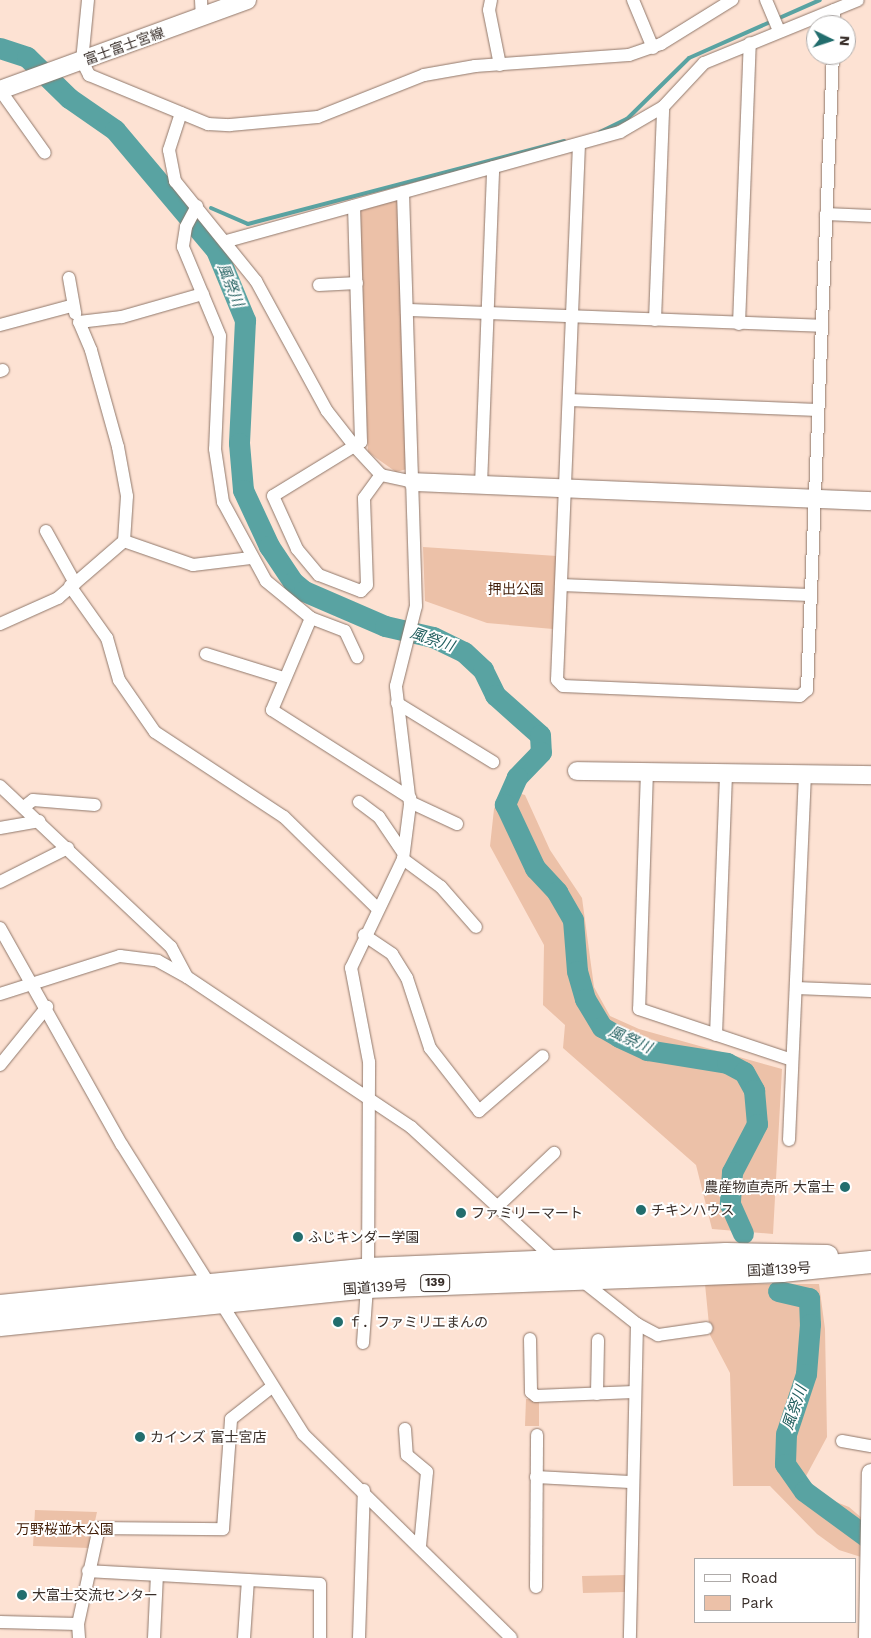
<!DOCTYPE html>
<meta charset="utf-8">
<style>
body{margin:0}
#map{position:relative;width:871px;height:1638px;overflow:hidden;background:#fde2d3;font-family:"Work Sans","Noto Sans JP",sans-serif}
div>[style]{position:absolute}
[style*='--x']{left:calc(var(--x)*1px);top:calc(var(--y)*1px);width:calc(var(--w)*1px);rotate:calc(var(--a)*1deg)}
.green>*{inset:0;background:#ecc1a8}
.stream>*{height:4px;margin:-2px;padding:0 2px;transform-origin:2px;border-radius:2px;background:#59a3a2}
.river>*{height:21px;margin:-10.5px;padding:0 10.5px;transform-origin:10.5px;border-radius:10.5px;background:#59a3a2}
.roads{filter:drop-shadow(0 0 1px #90786b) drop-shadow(0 0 1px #90786b)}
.street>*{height:12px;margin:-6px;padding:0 6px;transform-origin:6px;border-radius:6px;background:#fff}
.secondary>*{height:18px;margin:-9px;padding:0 9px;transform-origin:9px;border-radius:9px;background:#fff}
.highway>*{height:22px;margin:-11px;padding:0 11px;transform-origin:11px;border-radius:11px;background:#fff}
.dots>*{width:14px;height:14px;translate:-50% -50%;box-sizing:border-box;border:2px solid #fff;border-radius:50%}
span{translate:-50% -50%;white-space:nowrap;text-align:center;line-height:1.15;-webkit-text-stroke:4px #fff;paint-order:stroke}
.shield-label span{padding:1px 4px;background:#fff;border:1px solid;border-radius:4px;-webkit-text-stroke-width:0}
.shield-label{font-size:12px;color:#382e29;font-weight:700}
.street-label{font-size:14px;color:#382e29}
.park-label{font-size:14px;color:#411e08}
.poi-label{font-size:14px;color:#382e29}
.right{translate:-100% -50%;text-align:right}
.left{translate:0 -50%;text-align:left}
.water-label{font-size:15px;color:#225f5f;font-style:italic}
.legend{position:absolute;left:694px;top:1558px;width:162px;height:65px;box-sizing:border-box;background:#fff;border:1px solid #afaba9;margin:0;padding:6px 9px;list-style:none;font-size:15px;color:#382e29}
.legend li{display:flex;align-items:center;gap:10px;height:25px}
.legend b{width:25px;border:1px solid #afaba9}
.north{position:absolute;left:806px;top:15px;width:50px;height:50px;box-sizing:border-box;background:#fff;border:1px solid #afaba9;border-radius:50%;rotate:94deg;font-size:14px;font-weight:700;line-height:20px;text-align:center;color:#382e29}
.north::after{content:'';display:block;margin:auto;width:18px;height:22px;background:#226d6d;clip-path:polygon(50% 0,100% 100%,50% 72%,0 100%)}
</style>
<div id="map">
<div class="green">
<i style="clip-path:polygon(398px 200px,407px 469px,396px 472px,368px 452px,360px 211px)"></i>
<i style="clip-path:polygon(423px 547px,557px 556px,553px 629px,487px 623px,425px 601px)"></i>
<i style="clip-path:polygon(503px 789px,525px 795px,550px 850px,582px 898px,594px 987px,610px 1016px,639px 1029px,782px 1069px,773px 1234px,712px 1229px,696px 1165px,563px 1048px,565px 1025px,543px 1005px,544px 945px,490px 846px,494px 809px)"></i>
<i style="clip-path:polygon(705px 1284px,819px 1284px,825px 1329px,827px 1437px,805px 1478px,818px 1495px,849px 1507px,863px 1519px,861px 1557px,839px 1550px,817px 1534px,770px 1486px,733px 1486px,730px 1373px,710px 1335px)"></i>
<i style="clip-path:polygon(526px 1399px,539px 1399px,539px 1426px,525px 1426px)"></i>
<i style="clip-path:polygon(35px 1510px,97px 1512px,89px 1548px,33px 1546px)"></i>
<i style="clip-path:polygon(625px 1575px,625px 1592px,583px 1593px,582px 1576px)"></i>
</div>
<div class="stream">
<i style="--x:600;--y:132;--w:30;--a:-26"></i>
<i style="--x:627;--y:119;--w:87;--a:-44.5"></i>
<i style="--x:689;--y:58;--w:143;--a:-23.9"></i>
<i style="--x:173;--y:202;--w:15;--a:8"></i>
<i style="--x:211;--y:208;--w:40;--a:23.4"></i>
<i style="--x:248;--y:224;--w:327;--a:-14.7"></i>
</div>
<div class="river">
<i style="--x:0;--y:48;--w:28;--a:18"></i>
<i style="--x:27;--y:57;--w:59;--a:44.3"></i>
<i style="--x:69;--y:98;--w:56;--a:34.8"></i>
<i style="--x:115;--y:130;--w:157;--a:49.9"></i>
<i style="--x:216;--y:250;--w:76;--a:67.5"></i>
<i style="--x:245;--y:320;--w:123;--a:92.8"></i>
<i style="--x:239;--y:443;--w:47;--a:85.1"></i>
<i style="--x:243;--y:490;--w:62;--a:65.1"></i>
<i style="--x:269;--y:546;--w:43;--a:56.3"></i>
<i style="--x:293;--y:582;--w:14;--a:39"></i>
<i style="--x:304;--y:591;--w:88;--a:23.4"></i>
<i style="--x:385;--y:626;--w:49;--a:12.9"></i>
<i style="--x:433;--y:637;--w:34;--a:26"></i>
<i style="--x:464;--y:652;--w:26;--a:43"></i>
<i style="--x:483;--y:670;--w:28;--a:64"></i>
<i style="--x:495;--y:695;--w:60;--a:41.6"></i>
<i style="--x:540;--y:735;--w:17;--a:87"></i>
<i style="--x:541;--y:752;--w:35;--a:134"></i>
<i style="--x:517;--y:777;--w:30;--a:114"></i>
<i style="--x:505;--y:804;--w:71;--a:64.9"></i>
<i style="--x:535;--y:868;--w:33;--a:47"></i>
<i style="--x:557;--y:892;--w:32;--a:60"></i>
<i style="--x:573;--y:920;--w:51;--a:85.5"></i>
<i style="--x:577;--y:971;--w:29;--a:74"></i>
<i style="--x:585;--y:999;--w:33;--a:59"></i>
<i style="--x:602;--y:1027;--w:20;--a:30"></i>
<i style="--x:619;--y:1037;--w:31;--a:25"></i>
<i style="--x:647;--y:1050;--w:81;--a:9.2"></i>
<i style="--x:727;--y:1063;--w:19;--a:28"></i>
<i style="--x:744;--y:1072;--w:21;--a:61"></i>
<i style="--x:754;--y:1090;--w:34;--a:85"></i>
<i style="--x:757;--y:1124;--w:54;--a:117.5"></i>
<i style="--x:732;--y:1172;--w:32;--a:94"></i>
<i style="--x:730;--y:1204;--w:32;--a:66"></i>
<i style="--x:778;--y:1291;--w:32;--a:13"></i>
<i style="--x:809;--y:1298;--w:26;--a:88"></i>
<i style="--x:810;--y:1324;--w:50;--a:94.6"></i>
<i style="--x:806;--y:1374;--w:63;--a:108.4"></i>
<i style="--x:786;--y:1434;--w:30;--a:92"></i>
<i style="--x:785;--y:1464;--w:33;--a:55"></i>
<i style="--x:804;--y:1491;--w:83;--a:36.2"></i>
</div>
<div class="roads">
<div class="street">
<i style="--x:88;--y:0;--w:61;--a:95.6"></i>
<i style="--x:82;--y:61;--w:16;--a:63"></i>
<i style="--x:89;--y:75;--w:129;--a:22.4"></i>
<i style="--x:208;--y:124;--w:22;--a:3"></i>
<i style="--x:230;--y:125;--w:88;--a:-5.2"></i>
<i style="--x:318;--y:117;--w:114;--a:-21.6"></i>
<i style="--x:424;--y:75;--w:52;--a:-10"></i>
<i style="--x:475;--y:66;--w:154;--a:-4.1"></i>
<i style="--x:629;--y:55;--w:34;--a:-19"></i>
<i style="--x:661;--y:44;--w:84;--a:-31.8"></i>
<i style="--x:201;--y:0;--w:17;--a:87"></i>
<i style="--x:491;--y:0;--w:10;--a:101"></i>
<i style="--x:489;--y:10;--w:56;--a:78.7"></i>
<i style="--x:633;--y:0;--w:52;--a:67.4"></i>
<i style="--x:766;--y:0;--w:34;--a:67"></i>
<i style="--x:834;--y:25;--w:15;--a:-90"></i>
<i style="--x:0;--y:90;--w:77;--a:54.5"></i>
<i style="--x:181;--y:113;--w:39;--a:108"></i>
<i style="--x:169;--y:150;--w:32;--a:79"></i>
<i style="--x:175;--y:181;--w:129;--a:51"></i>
<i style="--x:256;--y:281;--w:148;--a:61.4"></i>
<i style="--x:327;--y:411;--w:47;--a:51.9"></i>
<i style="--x:356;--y:448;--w:37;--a:47"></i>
<i style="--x:381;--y:475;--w:33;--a:12"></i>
<i style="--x:579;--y:144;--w:536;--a:92.35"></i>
<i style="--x:557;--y:680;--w:8;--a:45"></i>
<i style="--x:563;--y:686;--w:237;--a:2.4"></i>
<i style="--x:800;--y:696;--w:9;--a:-41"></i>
<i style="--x:807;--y:690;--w:636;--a:-87.66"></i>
<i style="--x:197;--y:206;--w:24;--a:118"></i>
<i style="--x:186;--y:227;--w:20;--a:99"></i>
<i style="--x:183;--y:247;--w:96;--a:67.4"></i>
<i style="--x:220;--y:336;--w:113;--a:92.5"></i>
<i style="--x:215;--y:449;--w:54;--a:81.4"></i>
<i style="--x:223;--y:502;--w:90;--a:61.4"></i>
<i style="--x:266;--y:581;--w:58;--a:39.4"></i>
<i style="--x:311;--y:618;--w:36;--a:21"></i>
<i style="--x:345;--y:631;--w:29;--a:65"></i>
<i style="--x:354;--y:206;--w:236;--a:88.3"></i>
<i style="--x:361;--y:442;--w:103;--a:148.5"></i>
<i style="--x:273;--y:496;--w:58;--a:65.6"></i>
<i style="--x:297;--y:549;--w:34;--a:50"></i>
<i style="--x:319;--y:575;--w:45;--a:20.9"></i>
<i style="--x:361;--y:591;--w:8;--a:-45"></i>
<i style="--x:367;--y:585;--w:87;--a:-92"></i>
<i style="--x:364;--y:498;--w:29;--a:-54"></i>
<i style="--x:826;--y:214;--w:45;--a:2.5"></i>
<i style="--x:227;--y:241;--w:408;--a:-15.5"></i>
<i style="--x:620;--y:132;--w:50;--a:-30.2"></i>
<i style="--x:663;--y:107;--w:60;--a:-47"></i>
<i style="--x:704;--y:63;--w:166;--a:-22.2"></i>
<i style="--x:69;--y:278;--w:36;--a:80"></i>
<i style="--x:319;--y:285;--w:38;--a:-3"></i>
<i style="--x:409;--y:310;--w:412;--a:2.2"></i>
<i style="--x:655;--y:320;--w:213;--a:-87.8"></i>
<i style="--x:739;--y:324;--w:281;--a:-87.8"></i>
<i style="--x:0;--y:325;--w:73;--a:-15"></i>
<i style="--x:0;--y:371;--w:3;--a:-18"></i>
<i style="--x:569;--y:400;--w:249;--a:2.3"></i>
<i style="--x:481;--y:485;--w:318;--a:-87.8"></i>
<i style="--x:46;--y:531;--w:60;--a:60.9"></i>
<i style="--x:124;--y:541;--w:45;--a:-86.2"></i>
<i style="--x:127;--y:496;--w:50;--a:-100.4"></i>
<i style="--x:118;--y:447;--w:101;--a:-105.6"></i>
<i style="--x:91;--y:350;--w:30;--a:-113"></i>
<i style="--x:79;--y:322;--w:43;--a:-6.6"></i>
<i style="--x:122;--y:317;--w:84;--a:-15.9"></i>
<i style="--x:561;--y:585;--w:249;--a:2.3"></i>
<i style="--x:70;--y:586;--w:64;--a:54.6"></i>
<i style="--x:107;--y:638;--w:44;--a:74.1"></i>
<i style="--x:119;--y:680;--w:63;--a:55.3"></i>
<i style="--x:155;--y:732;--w:154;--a:33.4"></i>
<i style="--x:284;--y:817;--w:130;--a:44.4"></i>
<i style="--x:311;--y:618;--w:100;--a:113"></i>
<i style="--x:272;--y:710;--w:164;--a:32.5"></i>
<i style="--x:0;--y:624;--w:64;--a:-24.1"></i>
<i style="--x:58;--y:598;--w:87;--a:-40.8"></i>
<i style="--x:124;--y:541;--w:73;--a:19.2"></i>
<i style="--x:193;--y:565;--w:58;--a:-6.9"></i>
<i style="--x:206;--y:654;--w:81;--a:17.3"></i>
<i style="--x:397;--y:703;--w:113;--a:31.6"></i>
<i style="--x:647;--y:771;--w:238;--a:91.9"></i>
<i style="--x:639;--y:1009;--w:161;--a:18.4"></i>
<i style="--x:0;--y:786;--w:235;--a:43.3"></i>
<i style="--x:171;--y:947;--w:34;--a:62"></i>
<i style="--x:187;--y:977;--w:270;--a:33.8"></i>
<i style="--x:411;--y:1127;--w:196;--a:42.7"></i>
<i style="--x:359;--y:802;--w:25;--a:37"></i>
<i style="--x:379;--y:817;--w:41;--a:55.9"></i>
<i style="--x:410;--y:802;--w:52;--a:25.1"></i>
<i style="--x:24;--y:807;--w:11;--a:-38"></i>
<i style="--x:33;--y:800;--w:62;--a:4.6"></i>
<i style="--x:0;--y:828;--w:40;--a:-10"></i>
<i style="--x:403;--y:859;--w:47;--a:36.4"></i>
<i style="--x:441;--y:887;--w:53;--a:48.8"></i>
<i style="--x:0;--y:882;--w:76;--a:-26.6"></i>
<i style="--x:0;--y:928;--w:249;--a:60.7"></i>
<i style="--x:122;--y:1145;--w:341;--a:57.9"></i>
<i style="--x:303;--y:1434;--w:291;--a:44.4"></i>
<i style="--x:364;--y:935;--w:34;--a:34"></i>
<i style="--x:392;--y:954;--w:28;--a:58"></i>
<i style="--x:407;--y:978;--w:74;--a:71.8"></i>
<i style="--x:430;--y:1048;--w:80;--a:52.1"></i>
<i style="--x:479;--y:1111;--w:84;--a:-40.7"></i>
<i style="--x:796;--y:988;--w:75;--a:2.3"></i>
<i style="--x:0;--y:994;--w:126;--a:-17.6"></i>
<i style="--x:120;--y:956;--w:38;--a:7"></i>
<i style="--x:158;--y:961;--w:33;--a:29"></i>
<i style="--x:716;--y:1035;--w:263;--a:-87.8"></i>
<i style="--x:0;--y:1065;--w:75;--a:-51"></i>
<i style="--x:789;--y:1140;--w:366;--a:-87.5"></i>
<i style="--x:499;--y:1205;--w:76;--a:-43.4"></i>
<i style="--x:368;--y:1269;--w:207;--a:-89.7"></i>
<i style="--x:369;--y:1062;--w:96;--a:-100.8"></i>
<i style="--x:351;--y:968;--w:121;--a:-64.5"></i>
<i style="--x:403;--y:859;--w:55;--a:-82.7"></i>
<i style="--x:410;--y:804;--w:119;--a:-96.8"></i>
<i style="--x:396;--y:686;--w:82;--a:-76"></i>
<i style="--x:416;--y:606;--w:414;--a:-91.8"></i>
<i style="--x:580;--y:1279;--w:73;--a:38.3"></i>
<i style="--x:637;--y:1324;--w:314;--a:91.3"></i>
<i style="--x:637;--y:1324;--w:24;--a:28"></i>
<i style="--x:658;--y:1335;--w:49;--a:-8.1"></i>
<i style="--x:530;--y:1339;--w:53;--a:88.9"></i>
<i style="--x:531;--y:1392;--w:6;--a:39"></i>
<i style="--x:536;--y:1396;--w:98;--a:-2.3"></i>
<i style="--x:363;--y:1343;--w:56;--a:-85.9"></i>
<i style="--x:597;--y:1394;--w:54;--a:-88.9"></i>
<i style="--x:405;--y:1429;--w:26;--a:86"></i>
<i style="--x:407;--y:1455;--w:26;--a:40"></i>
<i style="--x:427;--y:1472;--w:74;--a:95.4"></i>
<i style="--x:842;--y:1441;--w:29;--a:10"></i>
<i style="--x:536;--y:1477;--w:94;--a:3"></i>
<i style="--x:88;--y:1571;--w:232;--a:3.2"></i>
<i style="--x:320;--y:1584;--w:54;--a:90"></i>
<i style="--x:536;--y:1587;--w:152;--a:-89.6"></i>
<i style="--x:0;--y:1622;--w:78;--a:1.5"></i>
<i style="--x:79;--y:1638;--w:14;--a:-94"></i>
<i style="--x:78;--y:1624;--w:98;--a:-77.7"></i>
<i style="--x:99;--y:1528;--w:124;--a:0.5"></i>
<i style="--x:223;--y:1529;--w:110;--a:-85.8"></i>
<i style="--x:231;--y:1419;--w:53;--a:-38.2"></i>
<i style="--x:154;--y:1638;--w:63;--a:-87.3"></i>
<i style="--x:244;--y:1638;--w:58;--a:-86.1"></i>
<i style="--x:359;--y:1638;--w:148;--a:-88.1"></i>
</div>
<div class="secondary">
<i style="--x:0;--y:90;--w:263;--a:-20"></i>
<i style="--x:413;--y:482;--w:458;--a:2.4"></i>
<i style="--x:577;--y:771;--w:294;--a:0.8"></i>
<i style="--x:868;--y:1638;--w:165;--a:-89"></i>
</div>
<div class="highway">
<i style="--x:0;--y:1306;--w:370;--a:-5.7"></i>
<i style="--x:368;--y:1269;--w:358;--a:-2.4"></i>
<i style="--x:726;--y:1254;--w:101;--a:1.1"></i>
<i style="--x:0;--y:1325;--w:369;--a:-5.9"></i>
<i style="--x:367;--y:1287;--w:415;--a:-2.2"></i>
<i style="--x:782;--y:1271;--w:89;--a:-5.8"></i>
</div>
</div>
<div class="dots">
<i style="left:845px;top:1187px;background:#226d6d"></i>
<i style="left:641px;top:1210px;background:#226d6d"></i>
<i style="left:461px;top:1213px;background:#226d6d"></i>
<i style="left:298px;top:1237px;background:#226d6d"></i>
<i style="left:338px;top:1322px;background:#226d6d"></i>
<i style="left:140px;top:1437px;background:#226d6d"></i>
<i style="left:22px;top:1595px;background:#226d6d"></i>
</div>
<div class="shield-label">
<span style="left:435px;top:1283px">139</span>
</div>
<div class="street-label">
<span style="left:124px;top:46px;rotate:-20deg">富士富士宮線</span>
<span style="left:779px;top:1269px;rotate:-3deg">国道139号</span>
<span style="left:375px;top:1287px;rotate:-4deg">国道139号</span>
</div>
<div class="park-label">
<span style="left:516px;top:589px">押出公園</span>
<span style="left:65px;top:1529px">万野桜並木公園</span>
</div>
<div class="poi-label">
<span class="right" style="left:835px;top:1187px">農産物直売所 大富士</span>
<span class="left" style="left:651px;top:1210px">チキンハウス</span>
<span class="left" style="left:471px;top:1213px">ファミリーマート</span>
<span class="left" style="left:308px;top:1237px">ふじキンダー学園</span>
<span class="left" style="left:348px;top:1322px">ｆ．ファミリエまんの</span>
<span class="left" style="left:150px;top:1437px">カインズ 富士宮店</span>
<span class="left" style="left:32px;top:1595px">大富士交流センター</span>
</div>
<div class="water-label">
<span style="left:230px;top:285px;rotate:68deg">風祭川</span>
<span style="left:432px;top:640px;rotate:19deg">風祭川</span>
<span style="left:630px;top:1040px;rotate:24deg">風祭川</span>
<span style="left:795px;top:1408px;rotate:-71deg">風祭川</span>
</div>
<ul class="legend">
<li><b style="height:6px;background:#fff"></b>Road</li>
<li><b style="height:14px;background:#ecc1a8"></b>Park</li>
</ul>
<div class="north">N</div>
</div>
